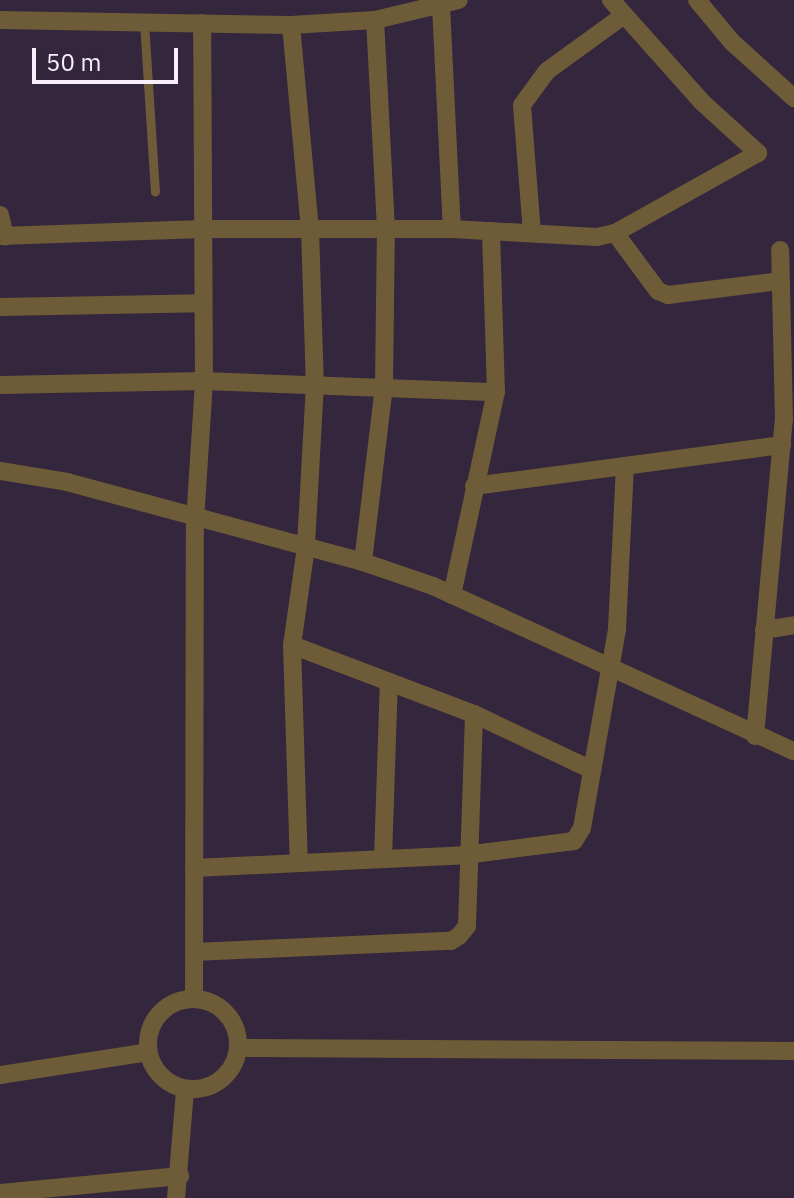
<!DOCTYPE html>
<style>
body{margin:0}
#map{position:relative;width:794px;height:1198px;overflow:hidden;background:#34263c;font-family:"IBM Plex Sans",sans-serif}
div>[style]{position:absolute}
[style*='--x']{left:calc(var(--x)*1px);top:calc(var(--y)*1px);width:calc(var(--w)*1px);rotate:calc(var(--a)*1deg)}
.service>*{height:9px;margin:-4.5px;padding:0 4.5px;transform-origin:4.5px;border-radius:4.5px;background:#6d5c37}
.minor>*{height:18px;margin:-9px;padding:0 9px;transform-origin:9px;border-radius:9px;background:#6d5c37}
.minor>.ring{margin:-9px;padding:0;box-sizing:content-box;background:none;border:18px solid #6d5c37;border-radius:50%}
span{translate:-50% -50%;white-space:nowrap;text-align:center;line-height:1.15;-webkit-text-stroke:7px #34263c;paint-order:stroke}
.scale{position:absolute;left:32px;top:48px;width:146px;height:36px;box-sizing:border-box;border:4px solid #f8effe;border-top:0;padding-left:10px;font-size:24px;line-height:28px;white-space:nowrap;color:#f8effe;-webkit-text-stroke:6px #34263c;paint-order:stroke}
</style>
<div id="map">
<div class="service">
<i style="--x:144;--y:22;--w:170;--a:86.3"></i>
</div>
<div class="minor">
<i style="--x:697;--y:0;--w:55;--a:50.2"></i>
<i style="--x:732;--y:42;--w:84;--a:42.1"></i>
<i style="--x:441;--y:6;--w:223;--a:87.2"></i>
<i style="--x:0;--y:20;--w:291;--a:1"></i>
<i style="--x:291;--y:25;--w:84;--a:-3.4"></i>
<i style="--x:375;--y:20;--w:86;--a:-13.4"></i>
<i style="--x:291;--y:25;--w:205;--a:84.7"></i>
<i style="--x:310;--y:229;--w:155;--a:88.2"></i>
<i style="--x:315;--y:384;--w:163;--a:93.2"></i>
<i style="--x:306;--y:547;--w:99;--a:98.1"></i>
<i style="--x:292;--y:645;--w:217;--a:88.2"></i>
<i style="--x:0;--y:215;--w:22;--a:77"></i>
<i style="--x:532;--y:233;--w:128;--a:-94.5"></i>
<i style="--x:522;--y:105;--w:42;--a:-53.7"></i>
<i style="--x:547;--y:71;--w:95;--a:-36"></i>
<i style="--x:615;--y:233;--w:72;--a:53.4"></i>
<i style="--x:658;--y:291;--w:11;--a:22"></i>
<i style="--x:668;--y:295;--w:114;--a:-7.1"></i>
<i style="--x:0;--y:236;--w:203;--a:-2"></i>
<i style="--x:203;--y:229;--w:249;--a:0"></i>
<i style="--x:452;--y:229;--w:145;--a:3.2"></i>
<i style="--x:597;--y:237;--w:18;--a:-13"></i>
<i style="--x:615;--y:233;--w:164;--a:-29.2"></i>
<i style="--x:758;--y:153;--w:76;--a:-137.7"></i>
<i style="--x:702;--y:102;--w:137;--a:-131.7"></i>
<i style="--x:0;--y:307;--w:201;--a:-1.1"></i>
<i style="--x:0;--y:385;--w:204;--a:-1.1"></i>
<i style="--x:204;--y:381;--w:292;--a:2.2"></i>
<i style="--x:0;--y:471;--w:68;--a:9.3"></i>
<i style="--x:67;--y:482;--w:307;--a:15.1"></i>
<i style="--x:363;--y:562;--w:74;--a:18.9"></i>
<i style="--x:433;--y:586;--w:397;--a:24.6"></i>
<i style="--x:474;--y:486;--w:311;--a:-7.6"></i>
<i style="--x:363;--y:562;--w:177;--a:-83.2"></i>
<i style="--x:384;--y:386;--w:157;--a:-89.3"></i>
<i style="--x:386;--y:229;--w:209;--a:-93"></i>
<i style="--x:452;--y:595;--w:208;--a:-77.8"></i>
<i style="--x:496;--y:392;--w:161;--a:-91.8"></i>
<i style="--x:764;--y:630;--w:30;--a:-9"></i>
<i style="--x:292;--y:645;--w:195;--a:20.8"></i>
<i style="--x:474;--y:714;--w:131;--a:25.4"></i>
<i style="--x:755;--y:736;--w:317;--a:-84.8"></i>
<i style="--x:784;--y:420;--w:170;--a:-91.3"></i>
<i style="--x:383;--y:859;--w:177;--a:-88.1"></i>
<i style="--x:194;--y:868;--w:271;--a:-2.7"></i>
<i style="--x:465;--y:855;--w:110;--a:-7.3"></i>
<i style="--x:574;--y:841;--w:15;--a:-58"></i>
<i style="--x:582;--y:828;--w:202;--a:-80"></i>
<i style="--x:617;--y:629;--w:163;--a:-87.2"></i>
<i style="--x:194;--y:952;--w:257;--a:-2.5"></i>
<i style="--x:451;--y:941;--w:9;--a:-32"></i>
<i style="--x:459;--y:936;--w:13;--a:-51"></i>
<i style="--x:467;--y:926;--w:212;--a:-88.1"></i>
<i class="ring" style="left:148px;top:999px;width:72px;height:72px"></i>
<i style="--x:194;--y:999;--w:478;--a:-89.9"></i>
<i style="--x:195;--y:521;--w:140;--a:-86.3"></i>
<i style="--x:204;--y:381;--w:358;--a:-90.3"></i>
<i style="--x:238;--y:1048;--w:556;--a:0.31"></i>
<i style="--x:0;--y:1075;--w:150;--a:-8.8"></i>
<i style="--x:0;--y:1193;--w:181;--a:-5.4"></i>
<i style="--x:176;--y:1198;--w:108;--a:-85.2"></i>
</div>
<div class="scale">50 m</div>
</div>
